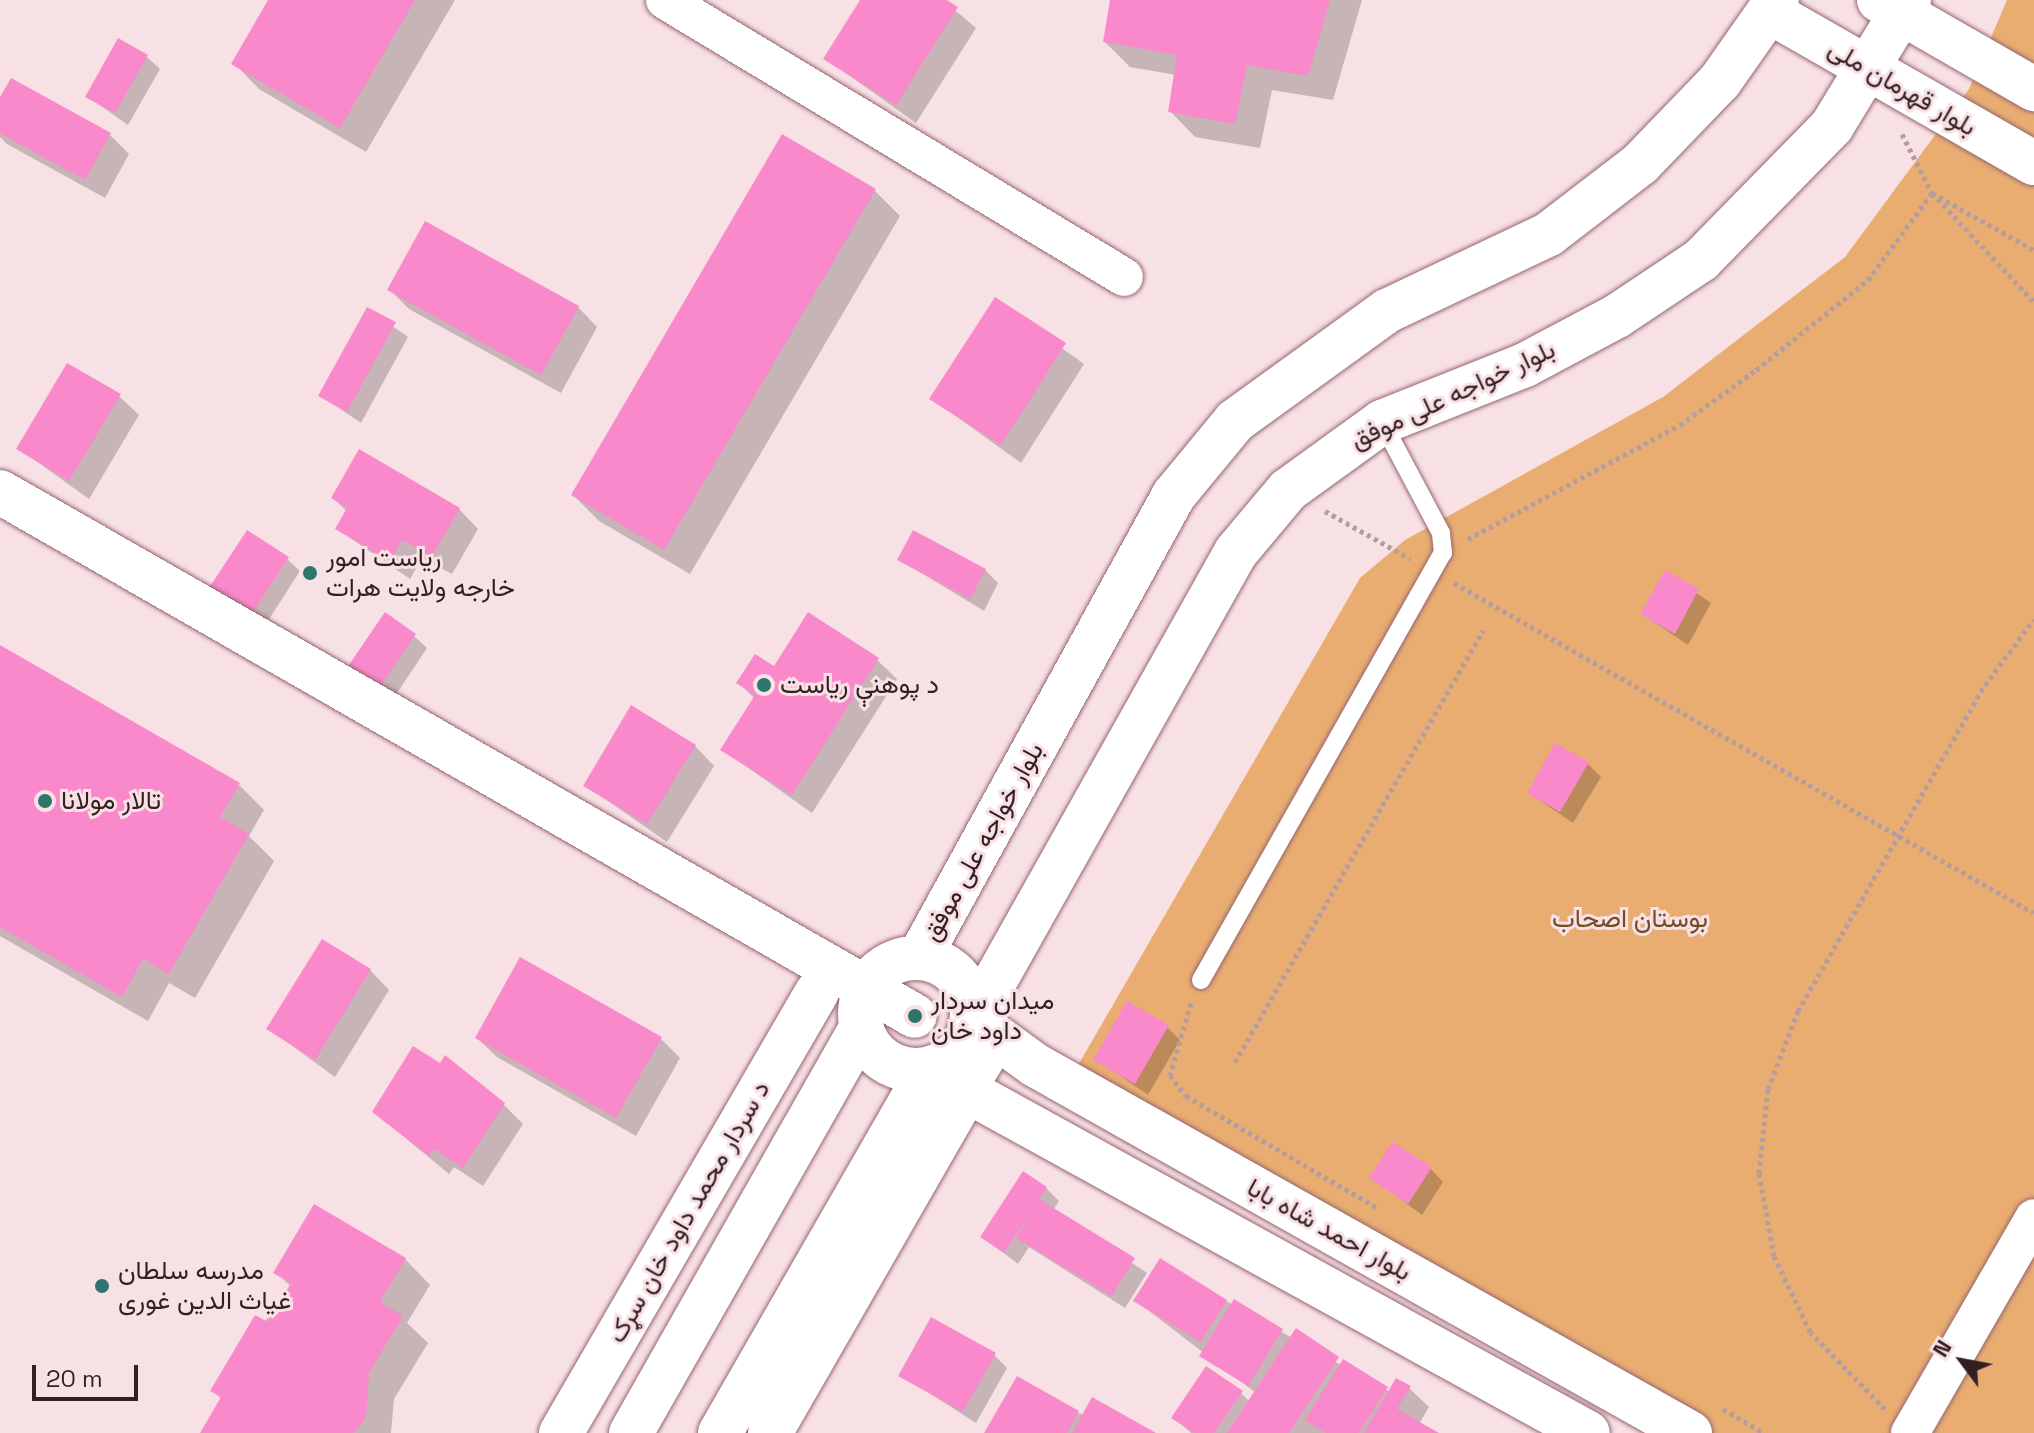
<!DOCTYPE html>
<meta charset="utf-8">
<style>
body{margin:0}
#map{position:relative;width:2034px;height:1433px;overflow:hidden;background:#f8e1e5;font-family:"Space Grotesk",Vazirmatn,sans-serif}
div>[style]{position:absolute}
[style*='--x']{left:calc(var(--x)*1px);top:calc(var(--y)*1px);width:calc(var(--w)*1px);rotate:calc(var(--a)*1deg)}
.green>*{inset:0;background:#e9ad71}
.shadow>*{inset:0;background:#0003}
.building>*{inset:0;background:#f989cb}
.path>*{height:5px;margin-top:-2.5px;transform-origin:0;background:repeating-linear-gradient(90deg,#b39da1 0 4px,transparent 0 8px)}
.roads{filter:drop-shadow(0 0 2px #966670) drop-shadow(0 0 2px #966670)}
.service>*{height:18px;margin:-9px;padding:0 9px;transform-origin:9px;border-radius:9px;background:#fff}
.minor>*{height:38px;margin:-19px;padding:0 19px;transform-origin:19px;border-radius:19px;background:#fff}
.tertiary>*{height:44px;margin:-22px;padding:0 22px;transform-origin:22px;border-radius:22px;background:#fff}
.primary>*{height:44px;margin:-22px;padding:0 22px;transform-origin:22px;border-radius:22px;background:#fff}
.trunk>*{height:44px;margin:-22px;padding:0 22px;transform-origin:22px;border-radius:22px;background:#fff}
.trunk>.ring{margin:-22px;padding:0;box-sizing:content-box;background:none;border:44px solid #fff;border-radius:50%}
.dots>*{width:22px;height:22px;translate:-50% -50%;box-sizing:border-box;border:4px solid #f8e1e5;border-radius:50%}
span{translate:-50% -50%;white-space:nowrap;text-align:center;line-height:1.15;-webkit-text-stroke:6px #f8e1e5;paint-order:stroke}
.street-label{font-size:26px;color:#331f23}
.poi-label{font-size:26px;color:#331f23}
.left{translate:0 -50%;text-align:left}
.park-label{font-size:26px;color:#714c25}
.north{position:absolute;left:1922px;top:1321px;width:80px;height:80px;-webkit-text-stroke:6px #f8e1e5;paint-order:stroke;rotate:302deg;font-size:22px;font-weight:700;line-height:32px;text-align:center;color:#331f23}
.north::after{content:'';display:block;margin:auto;width:28px;height:36px;background:#331f23;clip-path:polygon(50% 0,100% 100%,50% 72%,0 100%)}
.scale{position:absolute;left:32px;top:1365px;width:106px;height:36px;box-sizing:border-box;border:4px solid #331f23;border-top:0;padding-left:10px;font-size:24px;line-height:28px;white-space:nowrap;color:#331f23;-webkit-text-stroke:6px #f8e1e5;paint-order:stroke}
</style>
<div id="map">
<div class="green">
<i style="clip-path:polygon(2007px 0,2034px 0,2034px 1433px,1711px 1433px,1077px 1067px,1360px 578px,1405px 540px,1663px 397px,1845px 257px,1969px 89px)"></i>
</div>
<div class="shadow">
<i style="clip-path:polygon(271px 0,455px 0,366px 152px,259px 89px,234px 63px)"></i>
<i style="clip-path:polygon(863px 0,943px 0,976px 28px,916px 123px,826px 59px)"></i>
<i style="clip-path:polygon(1112px 0,1362px 0,1333px 100px,1272px 90px,1260px 148px,1195px 137px,1170px 111px,1176px 75px,1130px 67px,1105px 42px)"></i>
<i style="clip-path:polygon(147px 57px,160px 69px,128px 125px,88px 97px)"></i>
<i style="clip-path:polygon(0 102px,110px 135px,129px 154px,105px 198px,7px 144px,0 137px)"></i>
<i style="clip-path:polygon(875px 191px,900px 216px,690px 574px,599px 521px,573px 495px)"></i>
<i style="clip-path:polygon(390px 290px,578px 307px,597px 327px,561px 393px,409px 309px)"></i>
<i style="clip-path:polygon(995px 300px,1084px 364px,1021px 463px,932px 399px)"></i>
<i style="clip-path:polygon(368px 309px,408px 337px,361px 423px,321px 396px)"></i>
<i style="clip-path:polygon(119px 396px,139px 415px,89px 499px,18px 448px)"></i>
<i style="clip-path:polygon(333px 497px,459px 509px,478px 529px,452px 574px,422px 558px,410px 579px,337px 529px,347px 512px)"></i>
<i style="clip-path:polygon(287px 559px,300px 571px,264px 627px,225px 601px)"></i>
<i style="clip-path:polygon(900px 560px,985px 570px,998px 583px,984px 611px)"></i>
<i style="clip-path:polygon(1666px 572px,1711px 603px,1688px 645px,1642px 614px)"></i>
<i style="clip-path:polygon(414px 636px,427px 648px,387px 708px,357px 687px)"></i>
<i style="clip-path:polygon(0 648px,239px 785px,264px 810px,249px 836px,274px 861px,195px 998px,169px 983px,148px 1021px,0 936px)"></i>
<i style="clip-path:polygon(877px 660px,897px 679px,812px 813px,723px 750px,755px 699px,739px 683px,774px 668px)"></i>
<i style="clip-path:polygon(695px 746px,714px 766px,667px 842px,585px 785px)"></i>
<i style="clip-path:polygon(1588px 764px,1601px 777px,1573px 823px,1529px 793px)"></i>
<i style="clip-path:polygon(370px 970px,389px 990px,335px 1077px,269px 1029px)"></i>
<i style="clip-path:polygon(1167px 1027px,1180px 1040px,1148px 1095px,1096px 1059px)"></i>
<i style="clip-path:polygon(477px 1038px,661px 1039px,680px 1058px,636px 1136px,497px 1057px)"></i>
<i style="clip-path:polygon(504px 1105px,523px 1124px,483px 1186px,454px 1167px,449px 1174px,374px 1112px)"></i>
<i style="clip-path:polygon(1431px 1169px,1443px 1182px,1422px 1215px,1372px 1178px)"></i>
<i style="clip-path:polygon(1046px 1188px,1059px 1201px,1053px 1210px,1147px 1273px,1125px 1308px,1029px 1247px,1018px 1264px,983px 1237px)"></i>
<i style="clip-path:polygon(405px 1259px,430px 1285px,407px 1323px,428px 1343px,394px 1399px,391px 1433px,202px 1433px,222px 1400px,213px 1390px,291px 1287px,276px 1272px)"></i>
<i style="clip-path:polygon(1136px 1301px,1226px 1301px,1390px 1392px,1409px 1388px,1429px 1407px,1419px 1424px,1435px 1433px,1191px 1433px,1174px 1417px,1241px 1393px,1250px 1402px,1256px 1393px)"></i>
<i style="clip-path:polygon(994px 1355px,1007px 1368px,976px 1423px,901px 1375px)"></i>
<i style="clip-path:polygon(1078px 1413px,1152px 1433px,986px 1433px)"></i>
</div>
<div class="building">
<i style="clip-path:polygon(268px 0,415px 0,340px 128px,231px 64px)"></i>
<i style="clip-path:polygon(860px 0,947px 0,958px 7px,896px 105px,823px 59px)"></i>
<i style="clip-path:polygon(1110px 0,1330px 0,1308px 76px,1247px 65px,1235px 124px,1168px 112px,1177px 55px,1103px 42px)"></i>
<i style="clip-path:polygon(118px 38px,148px 55px,115px 113px,85px 97px)"></i>
<i style="clip-path:polygon(11px 78px,111px 133px,85px 180px,0 133px,0 97px)"></i>
<i style="clip-path:polygon(782px 134px,876px 189px,664px 550px,571px 495px)"></i>
<i style="clip-path:polygon(425px 221px,579px 306px,541px 375px,387px 290px)"></i>
<i style="clip-path:polygon(995px 297px,1066px 343px,1001px 445px,929px 399px)"></i>
<i style="clip-path:polygon(367px 307px,396px 322px,347px 412px,318px 396px)"></i>
<i style="clip-path:polygon(67px 363px,121px 394px,69px 481px,16px 449px)"></i>
<i style="clip-path:polygon(359px 449px,460px 508px,432px 556px,402px 540px,390px 561px,335px 529px,347px 508px,331px 498px)"></i>
<i style="clip-path:polygon(247px 530px,289px 557px,251px 615px,209px 588px)"></i>
<i style="clip-path:polygon(913px 530px,986px 569px,970px 599px,897px 560px)"></i>
<i style="clip-path:polygon(1665px 570px,1699px 589px,1675px 634px,1640px 614px)"></i>
<i style="clip-path:polygon(385px 612px,416px 634px,373px 696px,342px 675px)"></i>
<i style="clip-path:polygon(808px 612px,879px 658px,792px 795px,720px 750px,755px 695px,736px 683px,755px 654px,774px 666px)"></i>
<i style="clip-path:polygon(0 645px,240px 783px,220px 817px,249px 834px,169px 974px,143px 959px,122px 997px,0 927px)"></i>
<i style="clip-path:polygon(631px 705px,696px 745px,647px 824px,583px 786px)"></i>
<i style="clip-path:polygon(1555px 743px,1589px 762px,1560px 812px,1527px 793px)"></i>
<i style="clip-path:polygon(322px 939px,371px 969px,315px 1060px,266px 1029px)"></i>
<i style="clip-path:polygon(520px 957px,662px 1037px,616px 1118px,475px 1038px)"></i>
<i style="clip-path:polygon(1127px 1001px,1169px 1025px,1135px 1084px,1093px 1060px)"></i>
<i style="clip-path:polygon(413px 1046px,440px 1063px,445px 1055px,505px 1103px,463px 1168px,434px 1149px,429px 1156px,372px 1112px)"></i>
<i style="clip-path:polygon(1392px 1142px,1432px 1167px,1408px 1204px,1369px 1178px)"></i>
<i style="clip-path:polygon(1023px 1171px,1047px 1187px,1039px 1199px,1135px 1258px,1112px 1296px,1016px 1238px,1036px 1204px,1004px 1253px,980px 1237px)"></i>
<i style="clip-path:polygon(314px 1204px,406px 1258px,380px 1302px,403px 1316px,369px 1373px,366px 1418px,353px 1433px,200px 1433px,221px 1397px,210px 1391px,255px 1315px,268px 1322px,291px 1283px,273px 1273px)"></i>
<i style="clip-path:polygon(1160px 1258px,1227px 1300px,1201px 1342px,1133px 1301px)"></i>
<i style="clip-path:polygon(1234px 1299px,1283px 1329px,1248px 1386px,1199px 1356px)"></i>
<i style="clip-path:polygon(931px 1317px,996px 1353px,963px 1412px,898px 1376px)"></i>
<i style="clip-path:polygon(1296px 1328px,1339px 1357px,1289px 1433px,1227px 1433px)"></i>
<i style="clip-path:polygon(1343px 1359px,1388px 1387px,1359px 1433px,1326px 1433px,1305px 1420px)"></i>
<i style="clip-path:polygon(1206px 1366px,1243px 1391px,1214px 1433px,1194px 1433px,1171px 1418px)"></i>
<i style="clip-path:polygon(1017px 1376px,1079px 1411px,1067px 1433px,984px 1433px)"></i>
<i style="clip-path:polygon(1396px 1378px,1411px 1386px,1397px 1409px,1439px 1433px,1364px 1433px)"></i>
<i style="clip-path:polygon(1092px 1397px,1156px 1433px,1072px 1433px)"></i>
</div>
<div class="path">
<i style="--x:1902;--y:134;--w:66;--a:63"></i>
<i style="--x:1932;--y:193;--w:149;--a:46.9"></i>
<i style="--x:1325;--y:511;--w:98;--a:29.2"></i>
<i style="--x:1468;--y:539;--w:241;--a:-28.3"></i>
<i style="--x:1680;--y:425;--w:94;--a:-35.9"></i>
<i style="--x:1756;--y:370;--w:144;--a:-38.8"></i>
<i style="--x:1868;--y:280;--w:108;--a:-53.7"></i>
<i style="--x:1932;--y:193;--w:117;--a:29.2"></i>
<i style="--x:1454;--y:583;--w:667;--a:29.64"></i>
<i style="--x:1191;--y:1003;--w:75;--a:106.3"></i>
<i style="--x:1170;--y:1075;--w:26;--a:53"></i>
<i style="--x:1186;--y:1096;--w:220;--a:30.3"></i>
<i style="--x:1235;--y:1062;--w:498;--a:-60.1"></i>
<i style="--x:1723;--y:1409;--w:48;--a:30.3"></i>
<i style="--x:1885;--y:1409;--w:107;--a:-134.2"></i>
<i style="--x:1810;--y:1332;--w:84;--a:-115.3"></i>
<i style="--x:1774;--y:1256;--w:84;--a:-100.2"></i>
<i style="--x:1759;--y:1173;--w:84;--a:-83.9"></i>
<i style="--x:1768;--y:1089;--w:84;--a:-69"></i>
<i style="--x:1798;--y:1011;--w:376;--a:-60.2"></i>
<i style="--x:1985;--y:685;--w:82;--a:-53.4"></i>
</div>
<div class="roads">
<div class="service">
<i style="--x:1201;--y:980;--w:491;--a:-60.5"></i>
<i style="--x:1443;--y:553;--w:20;--a:-96"></i>
<i style="--x:1441;--y:533;--w:126;--a:-118"></i>
</div>
<div class="minor">
<i style="--x:665;--y:0;--w:536;--a:31.11"></i>
<i style="--x:966;--y:1092;--w:58;--a:-59"></i>
<i style="--x:1910;--y:1433;--w:248;--a:-60"></i>
</div>
<div class="tertiary">
<i style="--x:0;--y:492;--w:1054;--a:29.8"></i>
<i style="--x:561;--y:1433;--w:510;--a:-59.86"></i>
<i style="--x:770;--y:1433;--w:393;--a:-60.1"></i>
</div>
<div class="primary">
<i style="--x:1879;--y:0;--w:179;--a:29.9"></i>
<i style="--x:1770;--y:12;--w:304;--a:29.8"></i>
</div>
<div class="trunk">
<i class="ring" style="left:860px;top:958px;width:68px;height:68px"></i>
<i style="--x:919;--y:958;--w:529;--a:-61.16"></i>
<i style="--x:1174;--y:495;--w:96;--a:-50.5"></i>
<i style="--x:1235;--y:421;--w:188;--a:-35.9"></i>
<i style="--x:1387;--y:311;--w:179;--a:-25.4"></i>
<i style="--x:1549;--y:234;--w:115;--a:-37.6"></i>
<i style="--x:1640;--y:164;--w:115;--a:-46.1"></i>
<i style="--x:1720;--y:81;--w:99;--a:-54.9"></i>
<i style="--x:631;--y:1433;--w:466;--a:-60.4"></i>
<i style="--x:720;--y:1433;--w:419;--a:-60.1"></i>
<i style="--x:929;--y:1070;--w:752;--a:28.85"></i>
<i style="--x:1690;--y:1433;--w:751;--a:-150.67"></i>
<i style="--x:1035;--y:1065;--w:77;--a:-144"></i>
<i style="--x:973;--y:1020;--w:537;--a:-60.67"></i>
<i style="--x:1236;--y:552;--w:81;--a:-50"></i>
<i style="--x:1288;--y:490;--w:116;--a:-35.9"></i>
<i style="--x:1382;--y:422;--w:154;--a:-21.7"></i>
<i style="--x:1525;--y:365;--w:104;--a:-28"></i>
<i style="--x:1617;--y:316;--w:101;--a:-33.7"></i>
<i style="--x:1701;--y:260;--w:187;--a:-45.6"></i>
<i style="--x:1832;--y:126;--w:148;--a:-58.6"></i>
</div>
</div>
<div class="dots">
<i style="left:310px;top:573px;background:#2e756d"></i>
<i style="left:764px;top:685px;background:#2e756d"></i>
<i style="left:45px;top:801px;background:#2e756d"></i>
<i style="left:915px;top:1016px;background:#2e756d"></i>
<i style="left:102px;top:1286px;background:#2e756d"></i>
</div>
<div class="street-label">
<span style="left:1902px;top:88px;rotate:30deg">بلوار قهرمان ملی</span>
<span style="left:1453px;top:395px;rotate:-25deg">بلوار خواجه علی موفق</span>
<span style="left:983px;top:842px;rotate:-61deg">بلوار خواجه علی موفق</span>
<span style="left:689px;top:1212px;rotate:-60deg">د سردار محمد داود خان سړک</span>
<span style="left:1329px;top:1230px;rotate:29deg">بلوار احمد شاه بابا</span>
</div>
<div class="poi-label">
<span class="left" style="left:326px;top:573px">ریاست امور<br>خارجه ولایت هرات</span>
<span class="left" style="left:780px;top:685px">د پوهنې ریاست</span>
<span class="left" style="left:61px;top:801px">تالار مولانا</span>
<span class="left" style="left:931px;top:1016px">میدان سردار<br>داود خان</span>
<span class="left" style="left:118px;top:1286px">مدرسه سلطان<br>غیاث الدین غوری</span>
</div>
<div class="park-label">
<span style="left:1630px;top:919px">بوستان اصحاب</span>
</div>
<div class="north">N</div>
<div class="scale">20 m</div>
</div>
